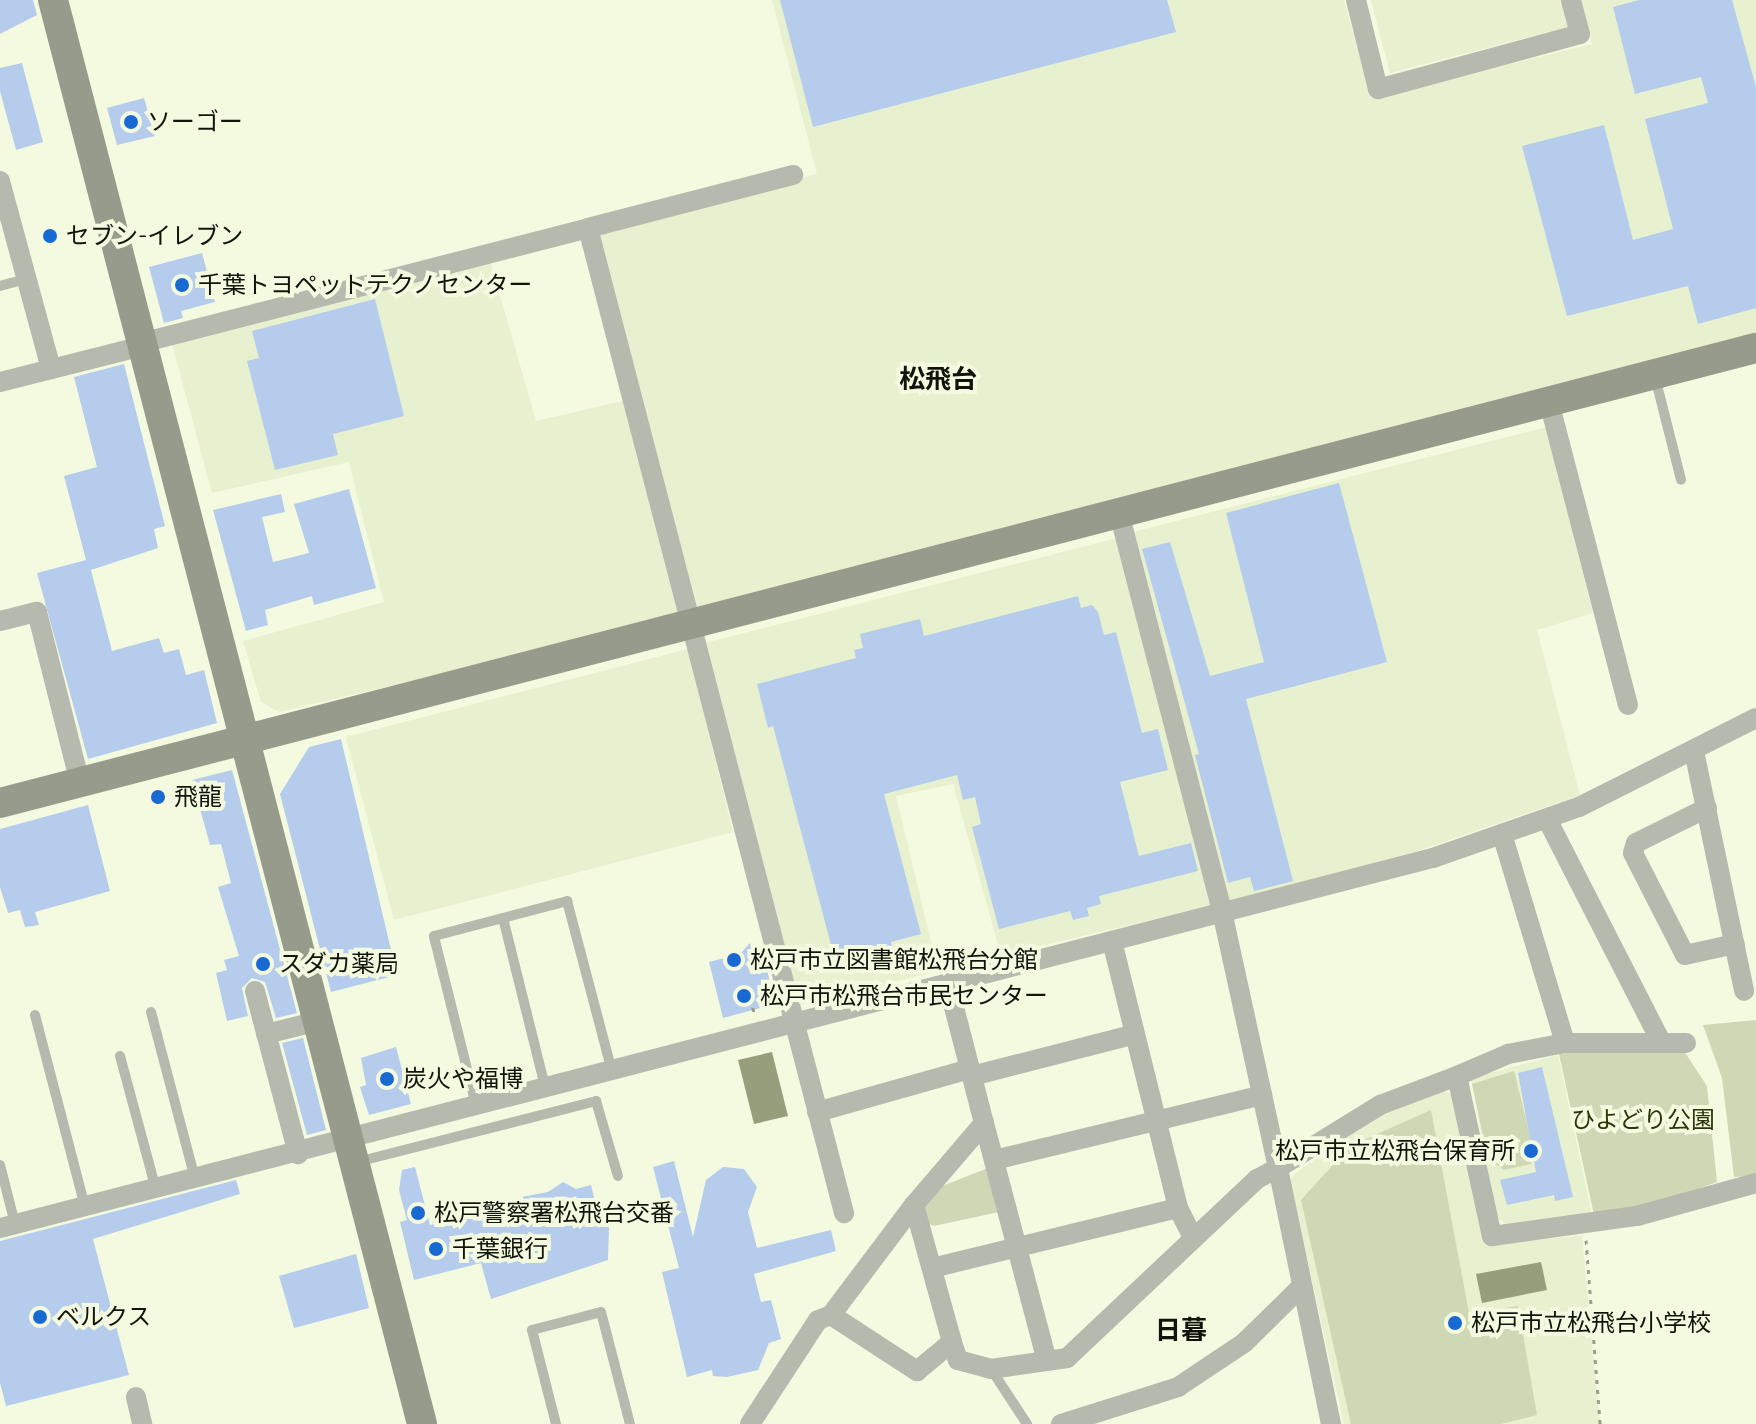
<!DOCTYPE html>
<meta charset="utf-8">
<style>
body{margin:0}
#map{position:relative;width:1756px;height:1424px;overflow:hidden;background:#f3fae0;font-family:Quicksand,"Noto Sans JP",sans-serif}
div>[style]{position:absolute}
[style*='--x']{left:calc(var(--x)*1px);top:calc(var(--y)*1px);width:calc(var(--w)*1px);rotate:calc(var(--a)*1deg)}
.built>*{inset:0;background:#e7f0cf}
.green>*{inset:0;background:#cfd8b4}
.water>*{inset:0;background:#969f7b}
.building>*{inset:0;background:#b6ccec}
.path>*{height:3px;margin-top:-1.5px;transform-origin:0;background:repeating-linear-gradient(90deg,#9a9f8c 0 4px,transparent 0 10px)}
.lane>*{height:10px;margin:-5px;padding:0 5px;transform-origin:5px;border-radius:5px;background:#b6b9ae}
.street>*{height:20px;margin:-10px;padding:0 10px;transform-origin:10px;border-radius:10px;background:#b6b9ae}
.secondary>*{height:30px;margin:-15px;padding:0 15px;transform-origin:15px;border-radius:15px;background:#979b8b}
.dots>*{width:22px;height:22px;translate:-50% -50%;box-sizing:border-box;border:4px solid #f3fae0;border-radius:50%}
span{translate:-50% -50%;white-space:nowrap;text-align:center;line-height:1.15;-webkit-text-stroke:8px #f3fae0;paint-order:stroke}
.poi-label{font-size:24px;color:#12140b}
.left{translate:0 -50%;text-align:left}
.right{translate:-100% -50%;text-align:right}
.park-label{font-size:24px;color:#2d3508}
.neighbourhood-label{font-size:26px;color:#12140b;font-weight:700}
</style>
<div id="map">
<div class="built">
<i style="clip-path:polygon(772px 0,1344px 0,1371px 98px,1592px 44px,1581px 0,1756px 0,1756px 335px,696px 608px,596px 235px,817px 174px)"></i>
<i style="clip-path:polygon(1371px 0,1564px 0,1571px 26px,1390px 73px)"></i>
<i style="clip-path:polygon(490px 260px,536px 421px,623px 401px,679px 618px,279px 712px,261px 702px,243px 641px,384px 602px,349px 462px,212px 493px,172px 344px)"></i>
<i style="clip-path:polygon(1547px 427px,1593px 613px,1537px 630px,1580px 795px,1403px 856px,1228px 902px,1133px 532px)"></i>
<i style="clip-path:polygon(1117px 538px,1211px 906px,1001px 955px,953px 784px,896px 796px,938px 971px,799px 1005px,705px 643px)"></i>
<i style="clip-path:polygon(688px 649px,733px 832px,394px 920px,346px 737px)"></i>
<i style="clip-path:polygon(1558px 1055px,1592px 1215px,1508px 1225px,1497px 1218px,1471px 1078px)"></i>
<i style="clip-path:polygon(1442px 1091px,1452px 1094px,1486px 1244px,1582px 1236px,1600px 1424px,1344px 1424px,1290px 1182px,1294px 1174px,1383px 1113px)"></i>
</div>
<div class="green">
<i style="clip-path:polygon(1756px 1020px,1756px 1176px,1734px 1177px,1722px 1078px,1703px 1025px)"></i>
<i style="clip-path:polygon(1609px 1048px,1684px 1051px,1707px 1086px,1717px 1182px,1647px 1207px,1594px 1215px,1559px 1054px)"></i>
<i style="clip-path:polygon(1514px 1071px,1533px 1148px,1531px 1164px,1504px 1170px,1488px 1159px,1472px 1084px)"></i>
<i style="clip-path:polygon(1431px 1110px,1469px 1313px,1518px 1306px,1537px 1415px,1501px 1424px,1351px 1424px,1301px 1200px,1350px 1146px)"></i>
<i style="clip-path:polygon(988px 1168px,999px 1212px,934px 1226px,926px 1223px,922px 1204px,932px 1190px)"></i>
</div>
<div class="water">
<i style="clip-path:polygon(772px 1052px,788px 1116px,754px 1124px,738px 1060px)"></i>
<i style="clip-path:polygon(1541px 1262px,1547px 1290px,1482px 1303px,1476px 1274px)"></i>
</div>
<div class="building">
<i style="clip-path:polygon(0 0,33px 0,37px 15px,0 34px)"></i>
<i style="clip-path:polygon(780px 0,1167px 0,1176px 32px,813px 127px)"></i>
<i style="clip-path:polygon(1639px 0,1732px 0,1756px 87px,1756px 308px,1698px 324px,1688px 286px,1567px 316px,1522px 146px,1604px 125px,1633px 240px,1673px 229px,1645px 119px,1708px 103px,1701px 77px,1635px 94px,1613px 7px)"></i>
<i style="clip-path:polygon(22px 63px,43px 142px,16px 150px,0 91px,0 68px)"></i>
<i style="clip-path:polygon(144px 98px,155px 136px,117px 145px,107px 108px)"></i>
<i style="clip-path:polygon(202px 253px,215px 302px,181px 311px,183px 318px,164px 323px,149px 267px)"></i>
<i style="clip-path:polygon(375px 299px,404px 416px,333px 434px,338px 455px,275px 470px,247px 361px,259px 358px,252px 331px)"></i>
<i style="clip-path:polygon(124px 364px,165px 526px,154px 529px,158px 548px,91px 570px,112px 651px,159px 638px,164px 653px,179px 649px,186px 675px,204px 670px,217px 723px,88px 759px,37px 573px,86px 560px,64px 476px,97px 467px,74px 377px)"></i>
<i style="clip-path:polygon(1339px 483px,1387px 662px,1246px 699px,1293px 881px,1254px 891px,1250px 877px,1228px 883px,1195px 755px,1199px 754px,1142px 549px,1170px 542px,1210px 676px,1264px 662px,1226px 513px)"></i>
<i style="clip-path:polygon(349px 489px,376px 588px,314px 605px,312px 596px,265px 610px,268px 625px,246px 631px,213px 510px,281px 494px,285px 512px,262px 517px,273px 562px,309px 553px,294px 504px)"></i>
<i style="clip-path:polygon(1078px 596px,1081px 608px,1092px 605px,1098px 612px,1104px 635px,1116px 632px,1142px 733px,1158px 729px,1168px 770px,1120px 782px,1139px 856px,1191px 843px,1198px 871px,1099px 896px,1101px 904px,1087px 908px,1089px 916px,1073px 920px,1070px 911px,999px 929px,972px 827px,981px 824px,975px 797px,963px 800px,957px 775px,884px 794px,921px 934px,891px 942px,895px 954px,862px 963px,858px 950px,834px 956px,773px 726px,768px 728px,757px 684px,856px 658px,854px 650px,863px 648px,860px 634px,920px 619px,924px 636px)"></i>
<i style="clip-path:polygon(341px 739px,397px 975px,331px 992px,280px 794px,309px 747px)"></i>
<i style="clip-path:polygon(232px 770px,297px 1013px,276px 1018px,265px 982px,252px 978px,242px 988px,248px 1016px,227px 1021px,216px 973px,227px 970px,224px 960px,239px 956px,218px 887px,231px 883px,221px 844px,210px 845px,192px 780px)"></i>
<i style="clip-path:polygon(88px 805px,110px 891px,35px 912px,39px 925px,25px 927px,20px 910px,8px 913px,0 887px,0 829px)"></i>
<i style="clip-path:polygon(750px 943px,756px 967px,766px 965px,775px 1004px,723px 1018px,709px 962px,740px 954px)"></i>
<i style="clip-path:polygon(303px 1038px,326px 1130px,307px 1135px,282px 1043px)"></i>
<i style="clip-path:polygon(396px 1047px,411px 1104px,369px 1115px,360px 1087px,366px 1085px,361px 1058px)"></i>
<i style="clip-path:polygon(1542px 1067px,1573px 1197px,1555px 1201px,1554px 1195px,1507px 1205px,1500px 1180px,1536px 1172px,1518px 1073px)"></i>
<i style="clip-path:polygon(674px 1161px,693px 1237px,706px 1180px,723px 1167px,744px 1169px,757px 1187px,748px 1212px,757px 1248px,831px 1230px,836px 1251px,754px 1274px,761px 1302px,771px 1300px,781px 1339px,769px 1343px,758px 1370px,727px 1377px,713px 1376px,712px 1370px,687px 1377px,662px 1272px,679px 1268px,653px 1167px)"></i>
<i style="clip-path:polygon(415px 1167px,430px 1225px,469px 1215px,467px 1207px,548px 1192px,563px 1182px,576px 1189px,591px 1185px,598px 1214px,609px 1228px,608px 1260px,491px 1299px,481px 1263px,414px 1280px,400px 1222px,407px 1220px,399px 1190px,402px 1170px)"></i>
<i style="clip-path:polygon(236px 1180px,240px 1194px,93px 1239px,129px 1375px,6px 1406px,0 1383px,0 1241px)"></i>
<i style="clip-path:polygon(356px 1254px,369px 1308px,294px 1328px,279px 1276px)"></i>
</div>
<div class="path">
<i style="--x:750;--y:998;--w:18;--a:74"></i>
<i style="--x:1586;--y:1240;--w:185;--a:85.6"></i>
</div>
<div class="lane">
<i style="--x:0;--y:286;--w:28;--a:-15"></i>
<i style="--x:1655;--y:377;--w:106;--a:75.8"></i>
<i style="--x:503;--y:918;--w:173;--a:76"></i>
<i style="--x:151;--y:1012;--w:173;--a:75.2"></i>
<i style="--x:35;--y:1015;--w:198;--a:75.4"></i>
<i style="--x:120;--y:1056;--w:138;--a:74.9"></i>
<i style="--x:476;--y:1105;--w:174;--a:-104"></i>
<i style="--x:434;--y:936;--w:138;--a:-14.7"></i>
<i style="--x:567;--y:901;--w:173;--a:75.2"></i>
<i style="--x:357;--y:1162;--w:247;--a:-14.3"></i>
<i style="--x:596;--y:1101;--w:78;--a:73.7"></i>
<i style="--x:0;--y:1165;--w:61;--a:75.7"></i>
<i style="--x:991;--y:1369;--w:66;--a:56.8"></i>
<i style="--x:556;--y:1424;--w:97;--a:-104.3"></i>
<i style="--x:532;--y:1330;--w:71;--a:-14.6"></i>
<i style="--x:601;--y:1312;--w:116;--a:75.5"></i>
</div>
<div class="street">
<i style="--x:1356;--y:0;--w:92;--a:76.1"></i>
<i style="--x:1378;--y:89;--w:209;--a:-15.2"></i>
<i style="--x:1580;--y:34;--w:35;--a:-105"></i>
<i style="--x:0;--y:181;--w:195;--a:74.8"></i>
<i style="--x:588;--y:228;--w:212;--a:-14.5"></i>
<i style="--x:141;--y:343;--w:462;--a:-14.4"></i>
<i style="--x:588;--y:228;--w:1018;--a:75.43"></i>
<i style="--x:0;--y:382;--w:146;--a:-14.2"></i>
<i style="--x:1549;--y:402;--w:313;--a:75.4"></i>
<i style="--x:0;--y:621;--w:38;--a:-14"></i>
<i style="--x:37;--y:612;--w:176;--a:75.9"></i>
<i style="--x:1694;--y:751;--w:245;--a:78.2"></i>
<i style="--x:1707;--y:808;--w:79;--a:153.8"></i>
<i style="--x:1636;--y:843;--w:10;--a:107"></i>
<i style="--x:1633;--y:853;--w:114;--a:63"></i>
<i style="--x:1685;--y:955;--w:51;--a:-12.4"></i>
<i style="--x:1547;--y:819;--w:250;--a:62.9"></i>
<i style="--x:1502;--y:834;--w:218;--a:73.2"></i>
<i style="--x:1112;--y:941;--w:275;--a:76.1"></i>
<i style="--x:1178;--y:1208;--w:33;--a:63"></i>
<i style="--x:948;--y:984;--w:144;--a:75.5"></i>
<i style="--x:984;--y:1123;--w:108;--a:130.5"></i>
<i style="--x:914;--y:1205;--w:142;--a:74.5"></i>
<i style="--x:952;--y:1342;--w:19;--a:72"></i>
<i style="--x:958;--y:1360;--w:34;--a:15"></i>
<i style="--x:991;--y:1369;--w:77;--a:-8.2"></i>
<i style="--x:1067;--y:1358;--w:261;--a:-43.3"></i>
<i style="--x:1257;--y:1179;--w:24;--a:-28"></i>
<i style="--x:1278;--y:1168;--w:263;--a:-102.3"></i>
<i style="--x:1222;--y:911;--w:412;--a:-104.5"></i>
<i style="--x:255;--y:991;--w:169;--a:75.2"></i>
<i style="--x:266;--y:1034;--w:54;--a:-14"></i>
<i style="--x:972;--y:1076;--w:168;--a:-14.4"></i>
<i style="--x:1457;--y:1076;--w:56;--a:-23.3"></i>
<i style="--x:1508;--y:1054;--w:58;--a:-10.9"></i>
<i style="--x:1565;--y:1043;--w:121;--a:0"></i>
<i style="--x:817;--y:1112;--w:159;--a:-15.7"></i>
<i style="--x:984;--y:1123;--w:246;--a:75.2"></i>
<i style="--x:994;--y:1160;--w:276;--a:-13.6"></i>
<i style="--x:0;--y:1228;--w:1480;--a:-14.48"></i>
<i style="--x:1433;--y:858;--w:155;--a:-19.3"></i>
<i style="--x:1579;--y:807;--w:198;--a:-26.7"></i>
<i style="--x:932;--y:1268;--w:253;--a:-13.7"></i>
<i style="--x:831;--y:1315;--w:103;--a:33.1"></i>
<i style="--x:917;--y:1371;--w:45;--a:-39.6"></i>
<i style="--x:136;--y:1397;--w:28;--a:77"></i>
<i style="--x:750;--y:1424;--w:124;--a:-56.8"></i>
<i style="--x:818;--y:1320;--w:14;--a:-21"></i>
<i style="--x:831;--y:1315;--w:138;--a:-53"></i>
<i style="--x:1061;--y:1424;--w:123;--a:-17.5"></i>
<i style="--x:1178;--y:1387;--w:79;--a:-33.7"></i>
<i style="--x:1244;--y:1343;--w:81;--a:-44.5"></i>
<i style="--x:1331;--y:1424;--w:261;--a:-101.7"></i>
<i style="--x:1278;--y:1168;--w:120;--a:-31.7"></i>
<i style="--x:1380;--y:1105;--w:82;--a:-20.6"></i>
<i style="--x:1457;--y:1076;--w:164;--a:77.7"></i>
<i style="--x:1492;--y:1236;--w:146;--a:-7.9"></i>
<i style="--x:1637;--y:1216;--w:123;--a:-15.5"></i>
</div>
<div class="secondary">
<i style="--x:53;--y:0;--w:1471;--a:75.47"></i>
<i style="--x:0;--y:803;--w:1814;--a:-14.53"></i>
</div>
<div class="dots">
<i style="left:131px;top:122px;background:#1969d3"></i>
<i style="left:50px;top:236px;background:#1969d3"></i>
<i style="left:182px;top:285px;background:#1969d3"></i>
<i style="left:158px;top:797px;background:#1969d3"></i>
<i style="left:734px;top:960px;background:#1969d3"></i>
<i style="left:263px;top:964px;background:#1969d3"></i>
<i style="left:744px;top:996px;background:#1969d3"></i>
<i style="left:387px;top:1079px;background:#1969d3"></i>
<i style="left:1531px;top:1151px;background:#1969d3"></i>
<i style="left:418px;top:1213px;background:#1969d3"></i>
<i style="left:436px;top:1249px;background:#1969d3"></i>
<i style="left:40px;top:1317px;background:#1969d3"></i>
<i style="left:1455px;top:1323px;background:#1969d3"></i>
</div>
<div class="poi-label">
<span class="left" style="left:147px;top:122px">ソーゴー</span>
<span class="left" style="left:66px;top:236px">セブン-イレブン</span>
<span class="left" style="left:198px;top:285px">千葉トヨペットテクノセンター</span>
<span class="left" style="left:174px;top:797px">飛龍</span>
<span class="left" style="left:750px;top:960px">松戸市立図書館松飛台分館</span>
<span class="left" style="left:279px;top:964px">スダカ薬局</span>
<span class="left" style="left:760px;top:996px">松戸市松飛台市民センター</span>
<span class="left" style="left:403px;top:1079px">炭火や福博</span>
<span class="right" style="left:1515px;top:1151px">松戸市立松飛台保育所</span>
<span class="left" style="left:434px;top:1213px">松戸警察署松飛台交番</span>
<span class="left" style="left:452px;top:1249px">千葉銀行</span>
<span class="left" style="left:56px;top:1317px">ベルクス</span>
<span class="left" style="left:1471px;top:1323px">松戸市立松飛台小学校</span>
</div>
<div class="park-label">
<span style="left:1643px;top:1120px">ひよどり公園</span>
</div>
<div class="neighbourhood-label">
<span style="left:938px;top:379px">松飛台</span>
<span style="left:1181px;top:1330px">日暮</span>
</div>
</div>
